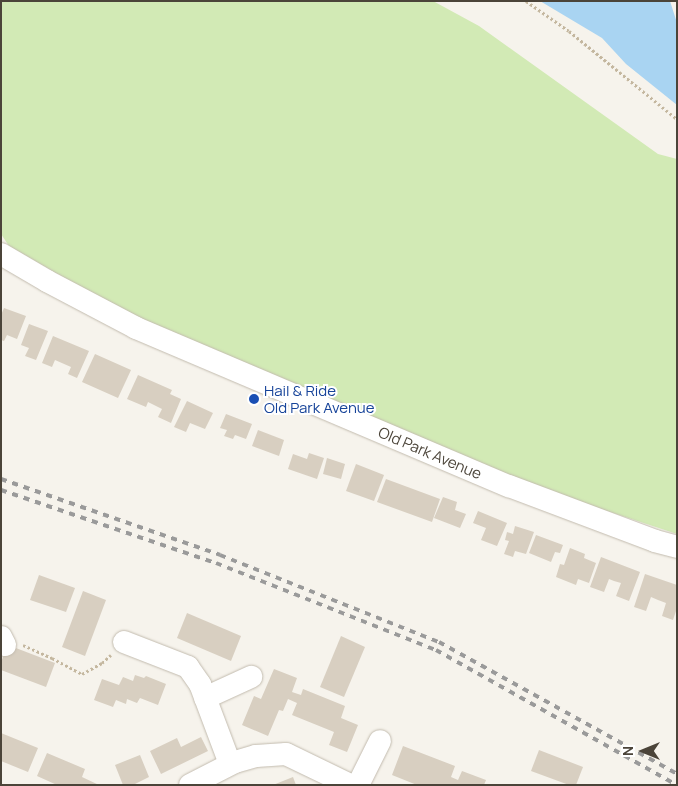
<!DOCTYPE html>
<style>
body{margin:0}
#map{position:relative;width:678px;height:786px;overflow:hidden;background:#f6f3ec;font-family:Manrope,sans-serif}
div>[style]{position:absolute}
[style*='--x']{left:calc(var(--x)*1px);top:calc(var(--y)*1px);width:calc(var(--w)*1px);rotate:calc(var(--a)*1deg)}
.green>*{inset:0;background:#d2eab5}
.water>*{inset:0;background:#a9d4f2}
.building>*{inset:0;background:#d8cfc1}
.path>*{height:3px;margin-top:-1.5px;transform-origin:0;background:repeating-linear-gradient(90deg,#c4b79f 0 2.5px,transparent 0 5px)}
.roads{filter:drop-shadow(0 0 1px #c2bbae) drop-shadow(0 0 1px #c2bbae)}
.minor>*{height:22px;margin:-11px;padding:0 11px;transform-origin:11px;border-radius:11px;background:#fff}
.rail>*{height:4px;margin-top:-2px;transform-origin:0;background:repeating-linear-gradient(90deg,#9a9a9a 0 6px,transparent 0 12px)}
.dots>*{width:14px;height:14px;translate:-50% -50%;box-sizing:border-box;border:2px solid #fff;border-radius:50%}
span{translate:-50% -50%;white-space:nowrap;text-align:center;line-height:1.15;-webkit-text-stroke:4px #fff;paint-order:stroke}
.transit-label{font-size:15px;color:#164399}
.left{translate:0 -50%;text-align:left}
.street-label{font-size:15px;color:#4b4439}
.frame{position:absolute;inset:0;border:2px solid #4b4439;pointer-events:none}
.north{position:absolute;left:618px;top:726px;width:50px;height:50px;-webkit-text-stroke:4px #fff;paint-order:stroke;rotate:270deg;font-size:14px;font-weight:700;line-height:20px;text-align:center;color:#4b4439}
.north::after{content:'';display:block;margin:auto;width:18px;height:22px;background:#4b4439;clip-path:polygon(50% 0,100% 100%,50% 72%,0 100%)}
</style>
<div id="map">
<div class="green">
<i style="clip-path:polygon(1px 1px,433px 1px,479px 26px,658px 154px,677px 159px,677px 534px,513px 480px,120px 310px,9px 246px,1px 234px)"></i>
</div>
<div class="water">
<i style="clip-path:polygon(540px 1px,670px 1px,677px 23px,677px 105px,626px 64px,602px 38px)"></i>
</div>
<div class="building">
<i style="clip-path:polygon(4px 308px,26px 316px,17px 339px,7px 335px,4px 341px,1px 340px,1px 315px)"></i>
<i style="clip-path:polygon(29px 324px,48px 331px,36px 360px,25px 356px,29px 348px,21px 345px)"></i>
<i style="clip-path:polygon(53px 336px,89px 351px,77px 378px,68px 374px,71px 367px,55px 360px,52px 367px,42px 363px)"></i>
<i style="clip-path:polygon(95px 354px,131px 370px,118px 398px,82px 382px)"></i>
<i style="clip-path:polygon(138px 375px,172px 390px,170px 394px,181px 399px,171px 423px,158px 417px,162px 409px,148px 402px,146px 407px,127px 399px)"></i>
<i style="clip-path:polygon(187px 401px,213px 413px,205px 429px,190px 423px,186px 432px,174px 427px)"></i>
<i style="clip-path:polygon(226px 414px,252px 424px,246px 439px,235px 435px,233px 439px,224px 436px,227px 430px,220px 428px)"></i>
<i style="clip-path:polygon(258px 430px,284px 440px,279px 456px,252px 446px)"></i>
<i style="clip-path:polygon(309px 453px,324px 458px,317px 479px,288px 469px,293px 454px,307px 459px)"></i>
<i style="clip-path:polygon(327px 458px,345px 464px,341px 479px,323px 474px)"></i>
<i style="clip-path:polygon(356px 464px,384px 475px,374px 501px,346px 491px)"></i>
<i style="clip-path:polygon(386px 479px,440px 499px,432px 522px,377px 502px)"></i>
<i style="clip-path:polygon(443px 497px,457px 502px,455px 510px,466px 514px,460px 528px,434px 518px)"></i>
<i style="clip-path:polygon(478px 511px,507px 523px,497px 546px,481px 540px,486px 528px,473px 523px)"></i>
<i style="clip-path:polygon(515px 526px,534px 532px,526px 554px,515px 551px,513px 557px,504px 554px,509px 541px,505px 540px,507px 532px,513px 534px)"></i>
<i style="clip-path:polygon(536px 535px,563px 545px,560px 553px,555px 552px,551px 562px,529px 553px)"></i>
<i style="clip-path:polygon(570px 548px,585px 554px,584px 558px,596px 563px,589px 583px,578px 579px,576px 585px,556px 577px,560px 564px,564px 565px)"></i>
<i style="clip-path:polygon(601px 557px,640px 572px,629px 601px,616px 596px,621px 583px,614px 581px,609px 579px,604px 592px,590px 587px)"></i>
<i style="clip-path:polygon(645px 574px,677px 585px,677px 608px,673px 620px,662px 616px,666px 603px,658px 600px,651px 597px,646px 611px,634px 607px)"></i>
<i style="clip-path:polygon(39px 575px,75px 588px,66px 612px,30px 600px)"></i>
<i style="clip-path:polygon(83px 591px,106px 600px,85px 656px,62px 647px)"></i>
<i style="clip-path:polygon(187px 613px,241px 636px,231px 661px,177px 638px)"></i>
<i style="clip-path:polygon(341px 636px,365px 647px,344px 697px,320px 687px)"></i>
<i style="clip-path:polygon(8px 645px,55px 663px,46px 687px,1px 670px,1px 662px)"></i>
<i style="clip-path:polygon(274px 669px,297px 678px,292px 692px,301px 695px,303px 689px,345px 706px,341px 718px,358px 725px,347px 752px,329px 745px,334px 732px,292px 715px,297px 703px,288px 699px,283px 711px,279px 710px,268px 736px,242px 725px,254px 696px,261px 699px)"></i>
<i style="clip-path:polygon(135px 675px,144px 678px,146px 676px,166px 684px,158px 705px,140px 698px,137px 703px,127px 699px,126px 704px,116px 700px,113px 707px,94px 700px,102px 679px,119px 685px,123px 677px,133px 681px)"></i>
<i style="clip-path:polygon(1px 733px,38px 748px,28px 772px,1px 761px)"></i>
<i style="clip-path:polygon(201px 737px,208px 751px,161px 774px,150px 751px,177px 738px,181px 747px)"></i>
<i style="clip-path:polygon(403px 746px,455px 766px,451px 777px,458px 780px,462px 771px,486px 780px,484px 785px,417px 785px,392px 775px)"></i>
<i style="clip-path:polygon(539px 750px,583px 767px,576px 785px,569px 785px,531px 771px)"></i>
<i style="clip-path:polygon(47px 753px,85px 769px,82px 777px,99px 785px,57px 785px,37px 776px)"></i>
<i style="clip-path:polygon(140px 755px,149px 777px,133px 785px,123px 785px,115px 765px)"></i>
<i style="clip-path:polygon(293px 777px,296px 785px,273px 785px)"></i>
</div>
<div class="path">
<i style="--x:526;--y:1;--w:52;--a:34.9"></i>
<i style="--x:569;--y:31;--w:139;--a:39.2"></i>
<i style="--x:23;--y:645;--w:32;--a:24"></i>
<i style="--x:52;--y:658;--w:34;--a:28"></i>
<i style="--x:82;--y:674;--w:23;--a:-29"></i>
<i style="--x:102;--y:663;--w:12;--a:-42"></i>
</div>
<div class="roads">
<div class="minor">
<i style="--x:1;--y:254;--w:53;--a:30.4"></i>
<i style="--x:47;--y:281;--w:101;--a:27.8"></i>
<i style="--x:136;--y:328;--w:405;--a:23"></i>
<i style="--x:509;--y:486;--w:156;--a:20.6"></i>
<i style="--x:655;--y:541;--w:23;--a:15"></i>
<i style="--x:1;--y:637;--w:9;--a:63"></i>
<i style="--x:124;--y:642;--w:69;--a:21.3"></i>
<i style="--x:188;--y:667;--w:21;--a:55"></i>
<i style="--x:200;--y:684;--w:85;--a:69.4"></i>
<i style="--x:205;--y:698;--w:51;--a:-24.5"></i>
<i style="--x:190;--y:785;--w:51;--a:-27.1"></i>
<i style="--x:235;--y:762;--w:22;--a:-16"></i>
<i style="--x:256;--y:756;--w:30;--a:-4"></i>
<i style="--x:286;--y:754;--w:71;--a:25.8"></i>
<i style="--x:358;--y:785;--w:49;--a:-63.4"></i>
</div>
</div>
<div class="rail">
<i style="--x:1;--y:479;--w:232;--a:19.1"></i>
<i style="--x:220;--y:555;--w:236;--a:21.7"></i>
<i style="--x:439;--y:642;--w:272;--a:29"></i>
<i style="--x:1;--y:490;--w:227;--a:18.8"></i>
<i style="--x:216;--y:563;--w:237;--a:21.6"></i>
<i style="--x:436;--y:650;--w:276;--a:29.3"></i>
</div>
<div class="dots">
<i style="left:254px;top:399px;background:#1a4fb4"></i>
</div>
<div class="transit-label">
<span class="left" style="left:264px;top:399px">Hail &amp; Ride<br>Old Park Avenue</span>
</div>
<div class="street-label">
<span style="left:430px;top:453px;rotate:23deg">Old Park Avenue</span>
</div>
<div class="frame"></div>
<div class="north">N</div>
</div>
